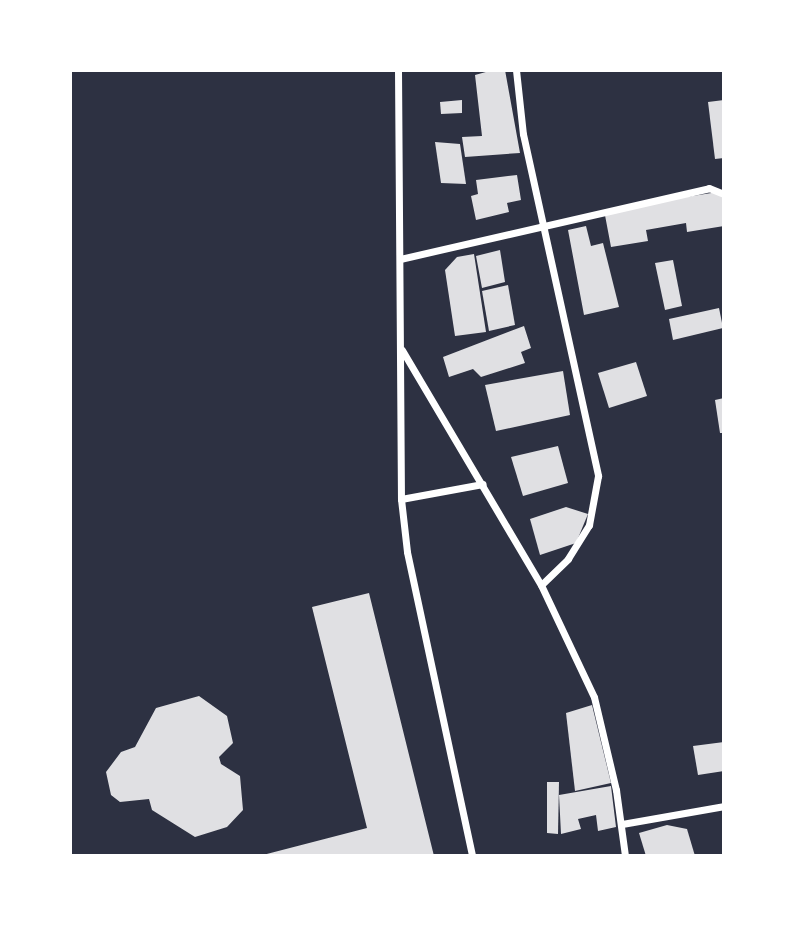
<!DOCTYPE html>
<style>
body{margin:0}
#map{position:relative;width:794px;height:926px;overflow:hidden;background:#2d3142;font-family:Lato,sans-serif}
div>[style]{position:absolute}
[style*='--x']{left:calc(var(--x)*1px);top:calc(var(--y)*1px);width:calc(var(--w)*1px);rotate:calc(var(--a)*1deg)}
.building>*{inset:0;background:#e0e0e3}
.path>*{height:4.5px;margin:-2.25px;padding:0 2.25px;transform-origin:2.25px;border-radius:2.25px;background:#fff}
.minor>*{height:7px;margin:-3.5px;padding:0 3.5px;transform-origin:3.5px;border-radius:3.5px;background:#fff}
span{translate:-50% -50%;white-space:nowrap;text-align:center;line-height:1.15;-webkit-text-stroke:5px #fff;paint-order:stroke}
.frame{position:absolute;inset:0;border:72px solid #fff;pointer-events:none}
</style>
<div id="map">
<div class="building">
<i style="clip-path:polygon(493px 70px,505px 70px,520px 153px,465px 157px,462px 137px,482px 136px,475px 75px)"></i>
<i style="clip-path:polygon(462px 100px,462px 113px,441px 114px,440px 102px)"></i>
<i style="clip-path:polygon(724px 100px,724px 158px,715px 159px,708px 102px)"></i>
<i style="clip-path:polygon(435px 142px,460px 144px,466px 184px,441px 183px)"></i>
<i style="clip-path:polygon(517px 175px,521px 200px,507px 203px,509px 212px,476px 220px,471px 196px,478px 194px,476px 180px)"></i>
<i style="clip-path:polygon(724px 191px,724px 226px,687px 232px,686px 223px,646px 230px,648px 241px,611px 247px,604px 210px)"></i>
<i style="clip-path:polygon(586px 226px,591px 246px,603px 243px,619px 307px,584px 315px,568px 230px)"></i>
<i style="clip-path:polygon(500px 250px,505px 282px,482px 288px,476px 256px)"></i>
<i style="clip-path:polygon(474px 254px,486px 332px,455px 336px,445px 270px,457px 257px)"></i>
<i style="clip-path:polygon(673px 260px,682px 306px,665px 310px,655px 263px)"></i>
<i style="clip-path:polygon(508px 285px,515px 325px,489px 331px,482px 291px)"></i>
<i style="clip-path:polygon(719px 308px,723px 328px,673px 340px,669px 319px)"></i>
<i style="clip-path:polygon(524px 326px,531px 348px,521px 352px,525px 363px,481px 377px,473px 369px,449px 377px,443px 357px)"></i>
<i style="clip-path:polygon(636px 362px,647px 396px,609px 408px,598px 373px)"></i>
<i style="clip-path:polygon(563px 371px,570px 415px,496px 431px,485px 385px)"></i>
<i style="clip-path:polygon(724px 398px,724px 433px,720px 433px,715px 400px)"></i>
<i style="clip-path:polygon(558px 446px,568px 483px,523px 496px,511px 457px)"></i>
<i style="clip-path:polygon(566px 507px,588px 514px,576px 543px,540px 555px,530px 519px)"></i>
<i style="clip-path:polygon(369px 593px,434px 856px,259px 856px,367px 828px,312px 607px)"></i>
<i style="clip-path:polygon(199px 696px,227px 716px,233px 743px,219px 757px,221px 764px,240px 776px,243px 810px,227px 827px,195px 837px,152px 810px,149px 799px,120px 802px,111px 795px,106px 772px,121px 752px,135px 747px,156px 708px)"></i>
<i style="clip-path:polygon(592px 705px,611px 783px,575px 791px,566px 713px)"></i>
<i style="clip-path:polygon(724px 742px,724px 771px,698px 775px,693px 746px)"></i>
<i style="clip-path:polygon(547px 782px,559px 782px,558px 834px,547px 833px)"></i>
<i style="clip-path:polygon(611px 786px,616px 827px,598px 831px,596px 815px,578px 819px,581px 829px,561px 834px,559px 795px)"></i>
<i style="clip-path:polygon(667px 825px,687px 829px,695px 856px,646px 856px,639px 833px)"></i>
</div>
<div class="path">
<i style="--x:160;--y:70;--w:9;--a:0"></i>
</div>
<div class="minor">
<i style="--x:398;--y:70;--w:429;--a:89.6"></i>
<i style="--x:401;--y:499;--w:53;--a:83.5"></i>
<i style="--x:407;--y:552;--w:311;--a:77.9"></i>
<i style="--x:516;--y:70;--w:64;--a:83.8"></i>
<i style="--x:523;--y:134;--w:350;--a:77.6"></i>
<i style="--x:598;--y:476;--w:50;--a:100.4"></i>
<i style="--x:589;--y:525;--w:40;--a:122"></i>
<i style="--x:568;--y:559;--w:37;--a:136"></i>
<i style="--x:400;--y:259;--w:317;--a:-12.9"></i>
<i style="--x:709;--y:188;--w:16;--a:22"></i>
<i style="--x:402;--y:350;--w:273;--a:59.4"></i>
<i style="--x:541;--y:585;--w:124;--a:64.7"></i>
<i style="--x:594;--y:697;--w:96;--a:76.7"></i>
<i style="--x:616;--y:790;--w:67;--a:82.2"></i>
<i style="--x:401;--y:499;--w:83;--a:-10.4"></i>
<i style="--x:622;--y:824;--w:104;--a:-10"></i>
</div>
<div class="frame"></div>
</div>
